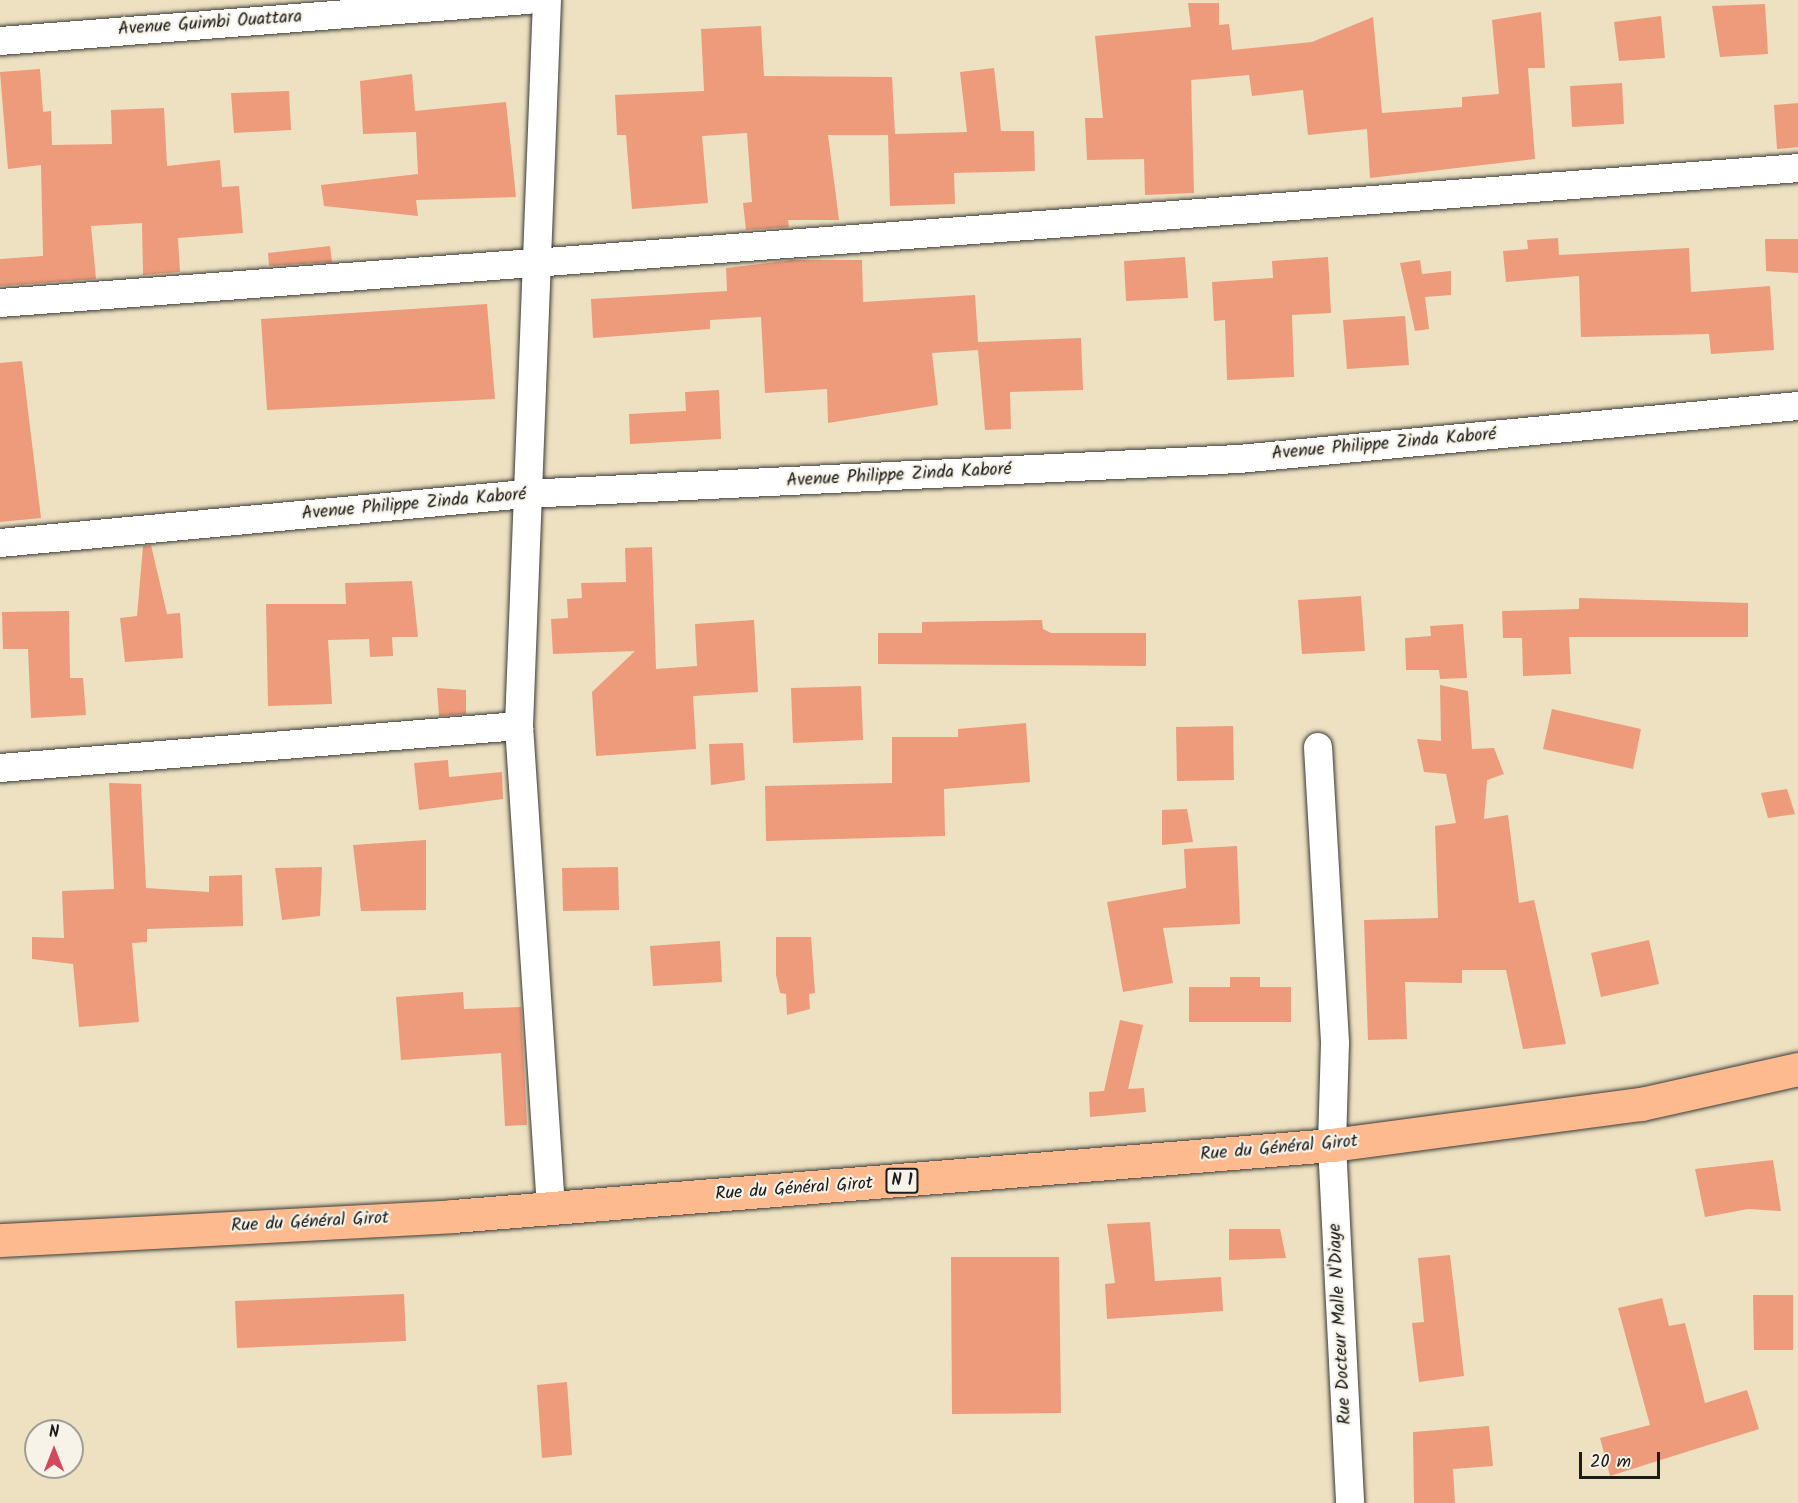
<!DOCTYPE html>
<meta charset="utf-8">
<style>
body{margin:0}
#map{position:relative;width:1798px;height:1503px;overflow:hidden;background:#ede1c2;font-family:Kalam,sans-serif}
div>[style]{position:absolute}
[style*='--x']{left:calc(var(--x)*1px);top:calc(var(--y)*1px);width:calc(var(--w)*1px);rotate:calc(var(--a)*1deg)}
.building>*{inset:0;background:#ed9b7b}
.roads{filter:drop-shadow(0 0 2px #3b3a35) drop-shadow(0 0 2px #3b3a35)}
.street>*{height:28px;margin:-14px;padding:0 14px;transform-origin:14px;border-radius:14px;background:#fff}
.highway>*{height:33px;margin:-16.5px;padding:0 16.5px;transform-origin:16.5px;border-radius:16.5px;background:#fcba8e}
span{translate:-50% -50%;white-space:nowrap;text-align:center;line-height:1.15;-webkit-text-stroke:4.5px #f7f3e8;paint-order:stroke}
.shield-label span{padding:2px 4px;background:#f7f3e8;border:2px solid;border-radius:4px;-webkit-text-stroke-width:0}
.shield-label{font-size:16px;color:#1c1c1c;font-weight:700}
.street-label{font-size:18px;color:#1c1c1c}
.north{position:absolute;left:24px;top:1419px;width:60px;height:60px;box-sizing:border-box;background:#f7f3e8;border:2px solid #9f9d96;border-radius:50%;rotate:0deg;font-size:16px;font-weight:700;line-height:24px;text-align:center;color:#1c1c1c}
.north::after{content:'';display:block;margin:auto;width:21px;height:27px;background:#d1495b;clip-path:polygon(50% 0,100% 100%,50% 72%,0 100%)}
.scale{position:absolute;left:1579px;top:1452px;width:81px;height:27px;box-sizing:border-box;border:3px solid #1c1c1c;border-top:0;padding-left:8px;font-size:18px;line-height:21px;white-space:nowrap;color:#1c1c1c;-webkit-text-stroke:4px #f7f3e8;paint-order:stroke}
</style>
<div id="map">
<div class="building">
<i style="clip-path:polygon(1188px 3px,1219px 3px,1219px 25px,1229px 24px,1232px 50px,1312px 42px,1373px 17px,1382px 113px,1462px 107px,1462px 97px,1499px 94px,1492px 20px,1541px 12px,1545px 68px,1528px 68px,1535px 159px,1370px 178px,1367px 129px,1308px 135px,1303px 90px,1252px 96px,1249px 75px,1191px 80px,1194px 193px,1145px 195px,1144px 159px,1087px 160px,1085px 118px,1103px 118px,1095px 36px,1191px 27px)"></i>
<i style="clip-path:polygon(1765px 4px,1768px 54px,1720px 57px,1712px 6px)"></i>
<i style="clip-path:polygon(1661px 16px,1665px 58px,1619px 61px,1614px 22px)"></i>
<i style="clip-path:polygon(761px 26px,764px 76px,892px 77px,895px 134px,967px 132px,960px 72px,994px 68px,1001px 131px,1034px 131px,1035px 171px,954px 173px,955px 204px,890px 206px,888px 135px,828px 135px,839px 220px,788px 220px,789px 227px,746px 230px,743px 203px,752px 202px,747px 133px,702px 136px,708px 203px,632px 209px,626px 135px,617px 135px,615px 95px,704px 91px,701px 29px)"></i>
<i style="clip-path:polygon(40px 69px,43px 112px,51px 111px,52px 145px,112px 144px,111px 110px,164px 108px,167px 166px,220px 160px,222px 187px,239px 186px,243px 233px,178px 238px,180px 272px,143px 275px,142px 223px,91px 226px,96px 279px,0 286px,0 259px,43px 256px,41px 165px,8px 169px,0 72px)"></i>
<i style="clip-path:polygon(412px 74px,415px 111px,506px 102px,516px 197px,416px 200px,418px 216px,324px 206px,321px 185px,418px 174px,416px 132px,363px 134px,360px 81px)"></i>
<i style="clip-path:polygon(1622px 83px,1624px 124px,1572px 127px,1570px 86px)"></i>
<i style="clip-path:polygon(289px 91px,291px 130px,234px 133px,231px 93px)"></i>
<i style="clip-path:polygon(1798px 103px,1798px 147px,1777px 149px,1774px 105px)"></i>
<i style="clip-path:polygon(1558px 238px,1559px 255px,1689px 248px,1691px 292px,1770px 286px,1774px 350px,1711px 354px,1709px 334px,1581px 337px,1579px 276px,1506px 282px,1503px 251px,1528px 249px,1527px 240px)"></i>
<i style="clip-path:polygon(1765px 239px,1798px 239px,1798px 273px,1766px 271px)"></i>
<i style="clip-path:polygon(330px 246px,332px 262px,269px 266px,268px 253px)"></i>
<i style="clip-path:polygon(1185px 257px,1188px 298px,1126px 301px,1124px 261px)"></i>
<i style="clip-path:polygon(1328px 257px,1331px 313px,1292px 315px,1294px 377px,1227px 380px,1225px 320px,1214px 321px,1212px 282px,1273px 278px,1272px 261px)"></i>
<i style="clip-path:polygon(792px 260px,862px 260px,863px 302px,975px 295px,978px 342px,1081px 338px,1083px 390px,1010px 392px,1011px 429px,985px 430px,978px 350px,932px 353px,938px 405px,828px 423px,827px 389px,765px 393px,761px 317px,710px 320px,710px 329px,593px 338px,591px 299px,727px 291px,726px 268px)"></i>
<i style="clip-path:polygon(1420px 260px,1422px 274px,1451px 271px,1451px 295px,1425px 297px,1429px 329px,1415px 331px,1400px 263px)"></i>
<i style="clip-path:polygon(487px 304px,495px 399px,267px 410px,261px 319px)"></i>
<i style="clip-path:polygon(1405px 316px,1409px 365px,1347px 369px,1343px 320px)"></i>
<i style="clip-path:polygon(22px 361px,41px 518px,0 522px,0 363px)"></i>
<i style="clip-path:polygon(719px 390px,721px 439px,630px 444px,629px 414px,686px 411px,685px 392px)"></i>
<i style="clip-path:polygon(151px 545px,167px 614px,180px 613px,183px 658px,125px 662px,120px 618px,137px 616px,143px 546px)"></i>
<i style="clip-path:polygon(652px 547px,656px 669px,697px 666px,695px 624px,754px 620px,758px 692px,693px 696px,696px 749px,596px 756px,592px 692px,635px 651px,553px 654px,551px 619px,568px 618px,567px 599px,582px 598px,581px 583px,626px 582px,625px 548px)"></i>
<i style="clip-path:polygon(412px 581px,418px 637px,392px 637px,393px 656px,370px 657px,369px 639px,328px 640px,332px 704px,268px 706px,266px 604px,346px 604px,345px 583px)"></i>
<i style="clip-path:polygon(1361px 596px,1365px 651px,1302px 654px,1298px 600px)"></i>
<i style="clip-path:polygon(1579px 598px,1748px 603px,1748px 637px,1569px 637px,1571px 674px,1523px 676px,1522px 638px,1503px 638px,1502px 611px,1579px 609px)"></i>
<i style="clip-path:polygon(69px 611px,70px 678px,83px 678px,86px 715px,31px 718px,28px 649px,3px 649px,2px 612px)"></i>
<i style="clip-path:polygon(1042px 620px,1043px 629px,1051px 633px,1146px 633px,1146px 666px,878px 664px,878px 633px,922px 633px,922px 622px)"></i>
<i style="clip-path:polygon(1463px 624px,1467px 678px,1440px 679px,1439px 670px,1406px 670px,1405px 638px,1431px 636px,1430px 626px)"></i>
<i style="clip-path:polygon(1440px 685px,1468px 691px,1472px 749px,1494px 748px,1504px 774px,1487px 780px,1484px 819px,1508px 815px,1519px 903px,1534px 900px,1566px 1044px,1523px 1049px,1506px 970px,1462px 970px,1462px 983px,1405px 982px,1407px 1039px,1368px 1040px,1364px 920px,1438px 918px,1435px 826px,1456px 823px,1446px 774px,1424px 772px,1417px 739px,1441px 741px)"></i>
<i style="clip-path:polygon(861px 686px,863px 740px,793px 743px,791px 688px)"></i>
<i style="clip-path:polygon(437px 688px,466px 690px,466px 714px,439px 716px)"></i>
<i style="clip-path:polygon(1552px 709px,1641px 729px,1633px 769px,1543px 749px)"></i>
<i style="clip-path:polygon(1026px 723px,1030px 782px,944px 789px,945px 836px,766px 841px,765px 786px,892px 783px,892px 737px,958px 737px,958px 729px)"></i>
<i style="clip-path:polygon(1233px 726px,1234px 780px,1177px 781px,1176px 727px)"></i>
<i style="clip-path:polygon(743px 743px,745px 780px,711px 785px,709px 744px)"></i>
<i style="clip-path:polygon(448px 760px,449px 777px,502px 772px,503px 799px,419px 810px,414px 763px)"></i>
<i style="clip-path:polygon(109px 783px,141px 784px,146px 888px,209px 892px,209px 876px,242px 875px,243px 926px,147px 929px,147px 942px,132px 943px,139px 1022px,79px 1027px,73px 964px,32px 959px,32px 937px,64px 938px,62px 891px,114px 889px)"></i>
<i style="clip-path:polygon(1787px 789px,1795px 814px,1768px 818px,1761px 793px)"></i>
<i style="clip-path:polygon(1187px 809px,1193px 842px,1162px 845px,1162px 810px)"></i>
<i style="clip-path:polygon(426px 840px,426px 910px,361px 911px,353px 845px)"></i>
<i style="clip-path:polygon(1237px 846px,1240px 924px,1163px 928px,1173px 983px,1123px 992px,1107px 902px,1186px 888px,1184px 849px)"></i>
<i style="clip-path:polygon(322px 867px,320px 916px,282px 920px,275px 868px)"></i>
<i style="clip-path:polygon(618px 867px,619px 910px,563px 911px,562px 868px)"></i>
<i style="clip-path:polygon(776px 937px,811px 937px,815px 993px,809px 994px,810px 1009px,787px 1015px,786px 994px,780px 993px,776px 975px)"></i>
<i style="clip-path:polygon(1649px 940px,1659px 984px,1601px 997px,1591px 953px)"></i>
<i style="clip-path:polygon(720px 941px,722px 982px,653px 986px,650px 946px)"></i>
<i style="clip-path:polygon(1230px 977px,1260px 977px,1260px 987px,1291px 987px,1291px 1022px,1189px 1022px,1189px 987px,1230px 987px)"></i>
<i style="clip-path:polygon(463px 992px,464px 1009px,521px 1007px,527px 1125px,505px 1126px,501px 1053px,401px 1060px,396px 997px)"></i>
<i style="clip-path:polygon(1120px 1020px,1143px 1025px,1128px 1089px,1144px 1088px,1146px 1112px,1090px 1117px,1089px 1092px,1104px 1091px)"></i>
<i style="clip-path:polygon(1773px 1160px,1781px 1211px,1748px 1209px,1705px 1217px,1695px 1169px)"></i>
<i style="clip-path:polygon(1150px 1222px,1155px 1281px,1221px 1277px,1223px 1311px,1107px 1319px,1105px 1284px,1115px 1283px,1107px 1224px)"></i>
<i style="clip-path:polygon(1229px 1229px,1280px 1229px,1286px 1258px,1229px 1260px)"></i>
<i style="clip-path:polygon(1450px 1255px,1464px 1376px,1419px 1382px,1412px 1323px,1424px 1322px,1418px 1258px)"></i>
<i style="clip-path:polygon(951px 1257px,1059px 1257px,1061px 1413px,952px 1414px)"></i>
<i style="clip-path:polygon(404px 1294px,406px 1341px,237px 1348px,235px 1301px)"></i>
<i style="clip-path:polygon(1753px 1295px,1793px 1295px,1793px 1350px,1754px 1350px)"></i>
<i style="clip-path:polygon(1662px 1298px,1669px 1326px,1685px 1323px,1705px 1403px,1747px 1390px,1759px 1429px,1610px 1476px,1600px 1438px,1650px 1425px,1618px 1308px)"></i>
<i style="clip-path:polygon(567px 1382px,572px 1455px,542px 1458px,537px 1385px)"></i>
<i style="clip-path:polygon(1489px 1426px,1493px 1466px,1453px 1469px,1455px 1503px,1414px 1503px,1413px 1432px)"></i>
</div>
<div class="roads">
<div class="street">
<i style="--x:547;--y:0;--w:727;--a:92.21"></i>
<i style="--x:519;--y:726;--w:483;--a:86.2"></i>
<i style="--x:0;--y:41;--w:529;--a:-4.45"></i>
<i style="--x:0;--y:303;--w:1803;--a:-4.29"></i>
<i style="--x:0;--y:543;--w:527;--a:-5.33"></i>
<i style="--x:525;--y:494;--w:715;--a:-2.81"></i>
<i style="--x:1239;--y:459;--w:562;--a:-5.42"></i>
<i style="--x:1318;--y:747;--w:296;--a:86.7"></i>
<i style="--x:1335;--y:1043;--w:102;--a:91.7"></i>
<i style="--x:1332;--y:1145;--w:358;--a:87.1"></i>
<i style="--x:0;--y:768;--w:521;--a:-4.63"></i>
</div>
<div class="highway">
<i style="--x:0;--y:1240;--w:454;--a:-3"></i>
<i style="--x:453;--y:1216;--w:882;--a:-4.62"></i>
<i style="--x:1332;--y:1145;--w:312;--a:-7.6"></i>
<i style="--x:1641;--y:1104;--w:161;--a:-12.6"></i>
</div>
</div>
<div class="shield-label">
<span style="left:902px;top:1181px">N 1</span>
</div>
<div class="street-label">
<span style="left:210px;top:24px;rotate:-4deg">Avenue Guimbi Ouattara</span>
<span style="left:1384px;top:445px;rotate:-5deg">Avenue Philippe Zinda Kaboré</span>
<span style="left:899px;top:476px;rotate:-3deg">Avenue Philippe Zinda Kaboré</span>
<span style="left:414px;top:505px;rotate:-5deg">Avenue Philippe Zinda Kaboré</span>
<span style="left:1279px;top:1149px;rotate:-5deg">Rue du Général Girot</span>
<span style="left:794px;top:1190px;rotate:-4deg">Rue du Général Girot</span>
<span style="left:310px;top:1223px;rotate:-3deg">Rue du Général Girot</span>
<span style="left:1341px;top:1324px;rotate:-93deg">Rue Docteur Malle N'Diaye</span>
</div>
<div class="north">N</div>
<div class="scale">20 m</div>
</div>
